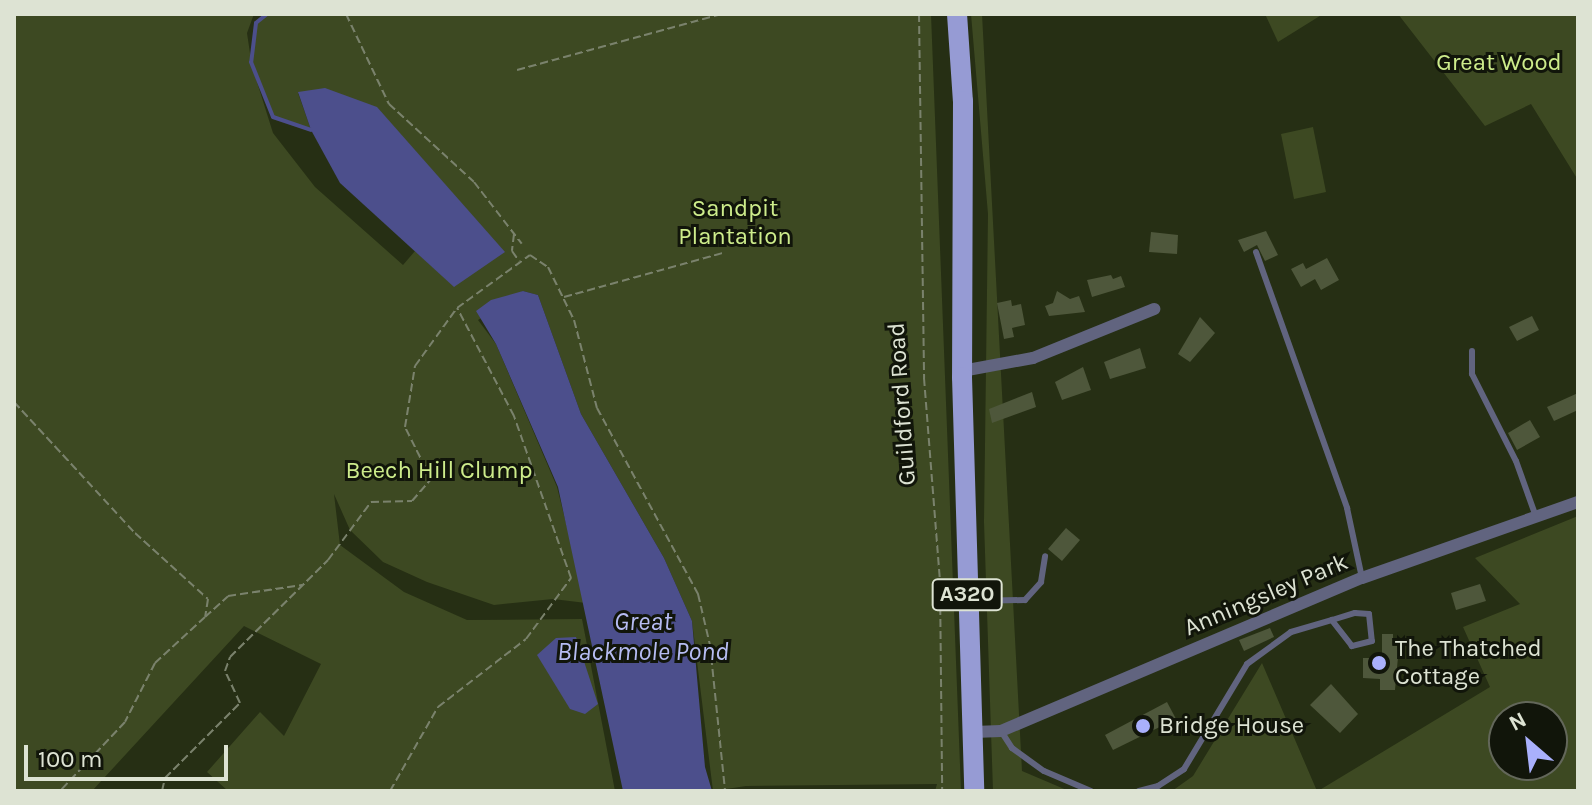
<!DOCTYPE html>
<style>
body{margin:0}
#map{position:relative;width:1592px;height:805px;overflow:hidden;background:#262f14;font-family:Karla,sans-serif}
div>[style]{position:absolute}
[style*='--x']{left:calc(var(--x)*1px);top:calc(var(--y)*1px);width:calc(var(--w)*1px);rotate:calc(var(--a)*1deg)}
.green>*{inset:0;background:#3d4922}
.water>*{inset:0;background:#4c4f8c}
.stream>*{height:4px;margin:-2px;padding:0 2px;transform-origin:2px;border-radius:2px;background:#4c4f8c}
.building>*{inset:0;background:#4e573b}
.path>*{height:2px;margin-top:-1px;transform-origin:0;background:repeating-linear-gradient(90deg,#7a826c 0 8px,transparent 0 12px)}
.lane>*{height:6px;margin:-3px;padding:0 3px;transform-origin:3px;border-radius:3px;background:#61647f}
.street>*{height:12px;margin:-6px;padding:0 6px;transform-origin:6px;border-radius:6px;background:#61647f}
.primary>*{height:20px;margin:-10px;padding:0 10px;transform-origin:10px;border-radius:10px;background:#969bd4}
.dots>*{width:22px;height:22px;translate:-50% -50%;box-sizing:border-box;border:4px solid #11150a;border-radius:50%}
span{translate:-50% -50%;white-space:nowrap;text-align:center;line-height:1.15;-webkit-text-stroke:6px #11150a;paint-order:stroke}
.shield-label span{padding:2px 6px;background:#11150a;border:2px solid;border-radius:6px;-webkit-text-stroke-width:0}
.shield-label{font-size:22px;color:#dde3d3;font-weight:700}
.park-label{font-size:24px;color:#cdec8b}
.street-label{font-size:24px;color:#dde3d3}
.poi-label{font-size:24px;color:#dde3d3}
.left{translate:0 -50%;text-align:left}
.water-label{font-size:26px;color:#b6bcf2;font-style:italic}
.frame{position:absolute;inset:0;border:16px solid #dde3d3;pointer-events:none}
.north{position:absolute;left:1488px;top:701px;width:80px;height:80px;box-sizing:border-box;background:#11150a;border:2px solid #63675a;border-radius:50%;rotate:332deg;font-size:22px;font-weight:700;line-height:32px;text-align:center;color:#dde3d3}
.north::after{content:'';display:block;margin:auto;width:28px;height:36px;background:#a9b0fc;clip-path:polygon(50% 0,100% 100%,50% 72%,0 100%)}
.scale{position:absolute;left:24px;top:745px;width:204px;height:36px;box-sizing:border-box;border:4px solid #dde3d3;border-top:0;padding-left:10px;font-size:24px;line-height:28px;white-space:nowrap;color:#dde3d3;-webkit-text-stroke:6px #11150a;paint-order:stroke}
</style>
<div id="map">
<div class="green">
<i style="clip-path:polygon(evenodd,14px 14px,254px 14px,247px 33px,251px 60px,256px 23px,267px 14px,931px 14px,961px 791px,935px 791px,937px 784px,746px 786px,713px 791px,692px 621px,664px 558px,581px 414px,538px 295px,523px 291px,478px 320px,496px 344px,557px 487px,586px 603px,553px 599px,494px 605px,427px 582px,383px 562px,350px 530px,334px 494px,340px 545px,404px 592px,467px 620px,582px 619px,615px 791px,228px 791px,207px 772px,260px 712px,284px 736px,321px 664px,244px 626px,92px 791px,14px 791px,14px 14px,251px 63px,273px 117px,311px 130px,298px 93px,454px 286px,415px 251px,403px 265px,315px 187px,273px 133px,251px 63px)"></i>
<i style="clip-path:polygon(971px 14px,982px 14px,1022px 771px,1069px 791px,993px 791px,984px 522px,988px 214px)"></i>
<i style="clip-path:polygon(1265px 14px,1323px 14px,1278px 42px)"></i>
<i style="clip-path:polygon(1398px 14px,1578px 14px,1578px 180px,1531px 104px,1485px 126px)"></i>
<i style="clip-path:polygon(1313px 127px,1326px 192px,1294px 199px,1281px 134px)"></i>
<i style="clip-path:polygon(evenodd,1578px 516px,1578px 791px,1318px 791px,1490px 687px,1463px 627px,1520px 604px,1475px 558px,1578px 516px,1504px 717px,1552px 717px,1552px 765px,1504px 765px,1504px 717px)"></i>
<i style="clip-path:polygon(1262px 663px,1317px 791px,1172px 791px,1193px 776px)"></i>
</div>
<div class="water">
<i style="clip-path:polygon(325px 88px,377px 107px,505px 252px,454px 287px,340px 183px,311px 130px,298px 92px)"></i>
<i style="clip-path:polygon(523px 291px,538px 295px,581px 414px,664px 558px,692px 621px,705px 767px,712px 791px,623px 791px,558px 487px,496px 344px,476px 311px,491px 300px)"></i>
<i style="clip-path:polygon(576px 637px,598px 704px,585px 714px,570px 709px,537px 655px,556px 638px)"></i>
</div>
<div class="stream">
<i style="--x:267;--y:14;--w:14;--a:141"></i>
<i style="--x:256;--y:23;--w:39;--a:97"></i>
<i style="--x:251;--y:62;--w:59;--a:68.2"></i>
<i style="--x:273;--y:117;--w:40;--a:18.9"></i>
</div>
<div class="building">
<i style="clip-path:polygon(1266px 231px,1278px 255px,1265px 261px,1257px 245px,1244px 252px,1238px 240px)"></i>
<i style="clip-path:polygon(1151px 232px,1178px 235px,1177px 254px,1149px 252px)"></i>
<i style="clip-path:polygon(1327px 258px,1339px 280px,1321px 290px,1315px 279px,1301px 287px,1291px 269px,1303px 263px,1306px 269px)"></i>
<i style="clip-path:polygon(1111px 275px,1113px 279px,1121px 276px,1125px 287px,1092px 297px,1087px 280px)"></i>
<i style="clip-path:polygon(1057px 291px,1070px 299px,1079px 296px,1085px 312px,1049px 316px,1045px 306px,1053px 303px)"></i>
<i style="clip-path:polygon(1011px 300px,1012px 306px,1021px 304px,1025px 325px,1012px 328px,1014px 337px,1004px 339px,997px 303px)"></i>
<i style="clip-path:polygon(1532px 316px,1539px 330px,1517px 341px,1509px 327px)"></i>
<i style="clip-path:polygon(1200px 317px,1215px 333px,1190px 362px,1178px 354px)"></i>
<i style="clip-path:polygon(1140px 348px,1146px 368px,1110px 379px,1104px 362px)"></i>
<i style="clip-path:polygon(1083px 367px,1091px 390px,1062px 400px,1055px 382px)"></i>
<i style="clip-path:polygon(1032px 392px,1036px 407px,992px 423px,989px 409px)"></i>
<i style="clip-path:polygon(1578px 393px,1578px 410px,1554px 421px,1547px 407px)"></i>
<i style="clip-path:polygon(1530px 420px,1540px 437px,1517px 450px,1508px 433px)"></i>
<i style="clip-path:polygon(1066px 528px,1080px 540px,1062px 561px,1048px 549px)"></i>
<i style="clip-path:polygon(1480px 584px,1486px 601px,1456px 610px,1451px 593px)"></i>
<i style="clip-path:polygon(1270px 628px,1274px 637px,1244px 651px,1239px 640px)"></i>
<i style="clip-path:polygon(1382px 634px,1393px 634px,1393px 646px,1399px 646px,1395px 690px,1380px 690px,1380px 679px,1363px 678px,1363px 658px,1382px 658px)"></i>
<i style="clip-path:polygon(1331px 684px,1358px 714px,1340px 733px,1310px 705px)"></i>
<i style="clip-path:polygon(1167px 702px,1176px 719px,1113px 750px,1105px 735px)"></i>
</div>
<div class="path">
<i style="--x:346;--y:14;--w:100;--a:64.5"></i>
<i style="--x:389;--y:104;--w:115;--a:42.5"></i>
<i style="--x:474;--y:182;--w:78;--a:52.3"></i>
<i style="--x:919;--y:14;--w:364;--a:89.2"></i>
<i style="--x:924;--y:378;--w:206;--a:85.5"></i>
<i style="--x:940;--y:583;--w:208;--a:89.4"></i>
<i style="--x:517;--y:70;--w:213;--a:-15.3"></i>
<i style="--x:514;--y:234;--w:17;--a:97"></i>
<i style="--x:512;--y:251;--w:12;--a:55"></i>
<i style="--x:564;--y:297;--w:165;--a:-15.5"></i>
<i style="--x:14;--y:402;--w:178;--a:47.3"></i>
<i style="--x:135;--y:533;--w:98;--a:42.1"></i>
<i style="--x:208;--y:599;--w:18;--a:99"></i>
<i style="--x:205;--y:617;--w:68;--a:137.4"></i>
<i style="--x:155;--y:663;--w:66;--a:117"></i>
<i style="--x:125;--y:722;--w:95;--a:133.3"></i>
<i style="--x:205;--y:617;--w:31;--a:-42"></i>
<i style="--x:228;--y:596;--w:75;--a:-8.5"></i>
<i style="--x:162;--y:791;--w:13;--a:-77"></i>
<i style="--x:165;--y:778;--w:106;--a:-45"></i>
<i style="--x:240;--y:703;--w:35;--a:-115"></i>
<i style="--x:225;--y:671;--w:15;--a:-70"></i>
<i style="--x:230;--y:657;--w:138;--a:-44.7"></i>
<i style="--x:328;--y:560;--w:72;--a:-53.4"></i>
<i style="--x:371;--y:502;--w:41;--a:-1.4"></i>
<i style="--x:412;--y:501;--w:29;--a:-49"></i>
<i style="--x:431;--y:479;--w:58;--a:-116.6"></i>
<i style="--x:405;--y:427;--w:62;--a:-80.7"></i>
<i style="--x:415;--y:366;--w:72;--a:-54.1"></i>
<i style="--x:390;--y:791;--w:97;--a:-60.3"></i>
<i style="--x:438;--y:707;--w:111;--a:-37.7"></i>
<i style="--x:526;--y:639;--w:76;--a:-53.6"></i>
<i style="--x:571;--y:578;--w:172;--a:-109.4"></i>
<i style="--x:514;--y:416;--w:122;--a:-117.8"></i>
<i style="--x:457;--y:308;--w:90;--a:-36"></i>
<i style="--x:530;--y:255;--w:22;--a:34"></i>
<i style="--x:548;--y:267;--w:59;--a:63.9"></i>
<i style="--x:574;--y:320;--w:91;--a:75.4"></i>
<i style="--x:597;--y:408;--w:212;--a:61.5"></i>
<i style="--x:698;--y:594;--w:52;--a:76.8"></i>
<i style="--x:710;--y:645;--w:147;--a:84.1"></i>
</div>
<div class="lane">
<i style="--x:1256;--y:252;--w:272;--a:70.4"></i>
<i style="--x:1347;--y:508;--w:72;--a:77.9"></i>
<i style="--x:1472;--y:351;--w:23;--a:90"></i>
<i style="--x:1472;--y:374;--w:97;--a:63.2"></i>
<i style="--x:1516;--y:461;--w:59;--a:70.3"></i>
<i style="--x:971;--y:601;--w:54;--a:-1.1"></i>
<i style="--x:1025;--y:600;--w:24;--a:-48"></i>
<i style="--x:1041;--y:582;--w:26;--a:-81"></i>
<i style="--x:1001;--y:731;--w:20;--a:57"></i>
<i style="--x:1012;--y:748;--w:39;--a:36"></i>
<i style="--x:1044;--y:771;--w:51;--a:23.1"></i>
<i style="--x:1139;--y:791;--w:20;--a:-15"></i>
<i style="--x:1158;--y:786;--w:31;--a:-33"></i>
<i style="--x:1184;--y:769;--w:122;--a:-59"></i>
<i style="--x:1247;--y:664;--w:54;--a:-36"></i>
<i style="--x:1291;--y:632;--w:43;--a:-16.3"></i>
<i style="--x:1332;--y:620;--w:24;--a:-17"></i>
<i style="--x:1355;--y:613;--w:14;--a:4"></i>
<i style="--x:1369;--y:614;--w:27;--a:84"></i>
<i style="--x:1372;--y:641;--w:21;--a:166"></i>
<i style="--x:1352;--y:646;--w:33;--a:-128"></i>
</div>
<div class="street">
<i style="--x:962;--y:371;--w:72;--a:-10.4"></i>
<i style="--x:1033;--y:358;--w:131;--a:-22"></i>
<i style="--x:974;--y:732;--w:27;--a:-2"></i>
<i style="--x:1001;--y:731;--w:392;--a:-23"></i>
<i style="--x:1362;--y:578;--w:229;--a:-19.4"></i>
</div>
<div class="primary">
<i style="--x:957;--y:14;--w:87;--a:86.1"></i>
<i style="--x:963;--y:101;--w:276;--a:90.2"></i>
<i style="--x:962;--y:377;--w:414;--a:88.3"></i>
</div>
<div class="dots">
<i style="left:1379px;top:663px;background:#a9b0fc"></i>
<i style="left:1143px;top:726px;background:#a9b0fc"></i>
</div>
<div class="shield-label">
<span style="left:967px;top:595px">A320</span>
</div>
<div class="park-label">
<span style="left:1499px;top:63px">Great Wood</span>
<span style="left:735px;top:223px">Sandpit<br>Plantation</span>
<span style="left:439px;top:471px">Beech Hill Clump</span>
</div>
<div class="street-label">
<span style="left:902px;top:404px;rotate:-94deg">Guildford Road</span>
<span style="left:1266px;top:595px;rotate:-23deg">Anningsley Park</span>
</div>
<div class="poi-label">
<span class="left" style="left:1395px;top:663px">The Thatched<br>Cottage</span>
<span class="left" style="left:1159px;top:726px">Bridge House</span>
</div>
<div class="water-label">
<span style="left:643px;top:637px">Great<br>Blackmole Pond</span>
</div>
<div class="frame"></div>
<div class="north">N</div>
<div class="scale">100 m</div>
</div>
